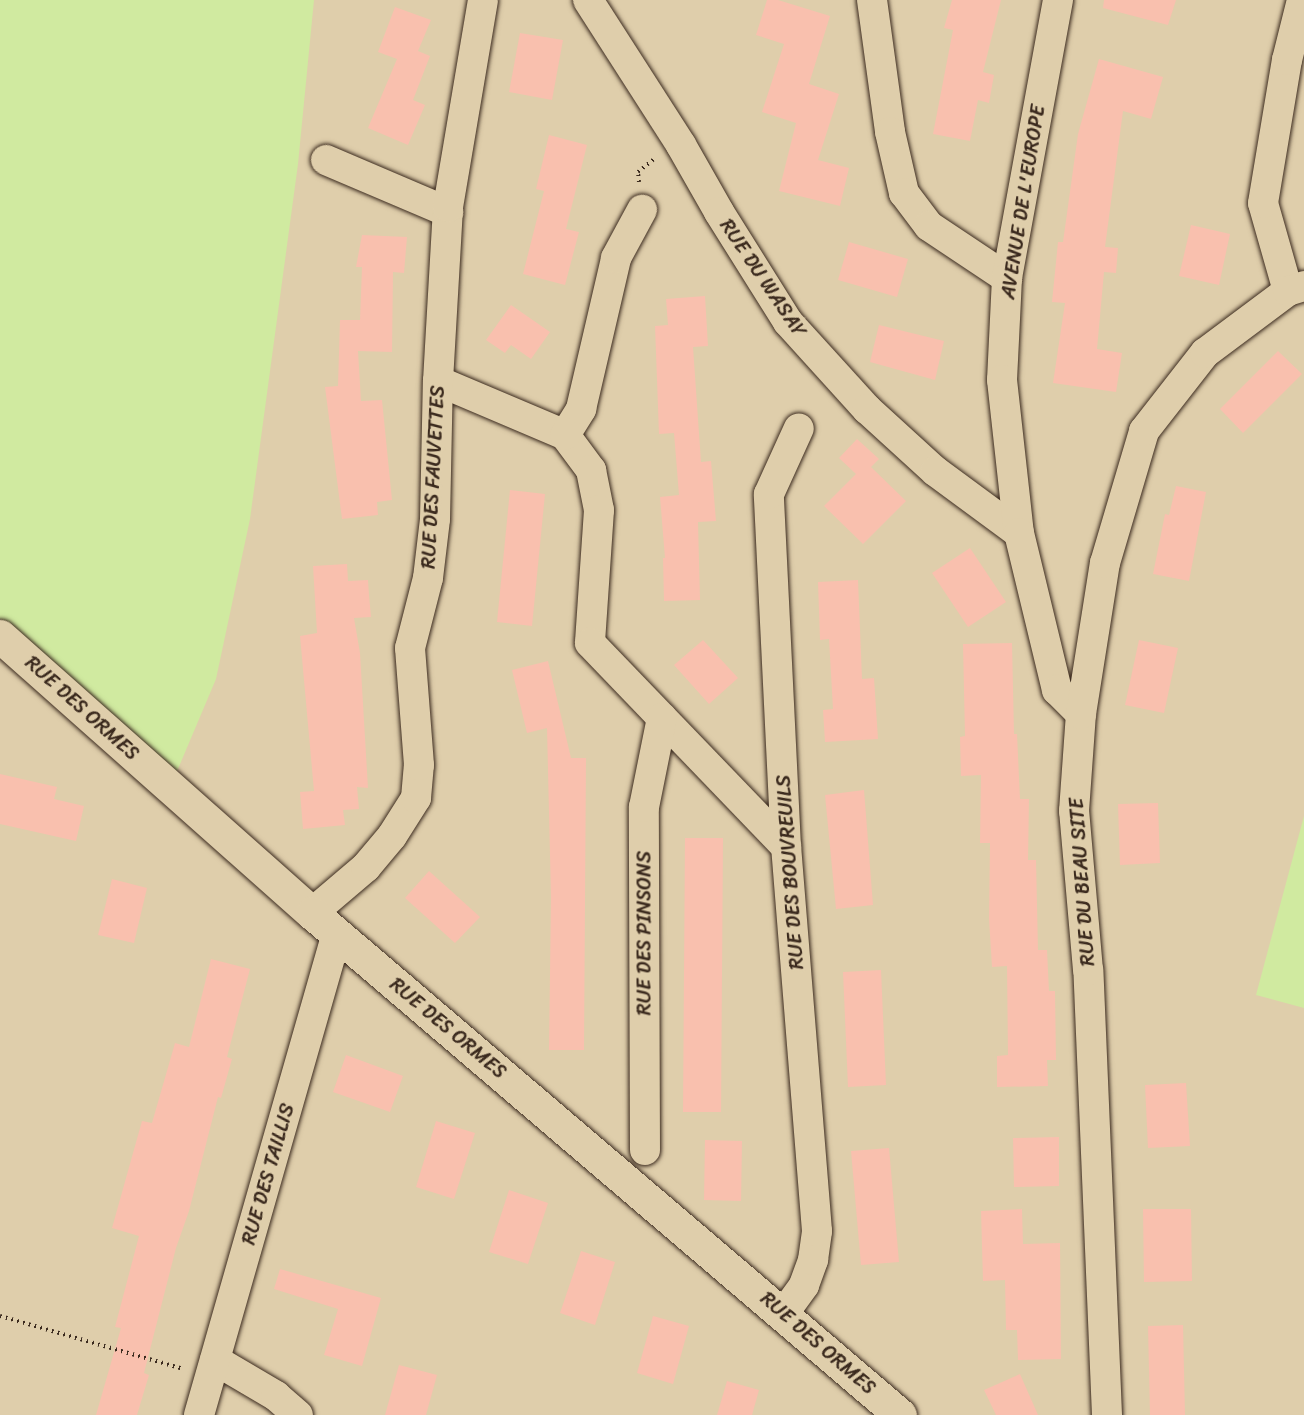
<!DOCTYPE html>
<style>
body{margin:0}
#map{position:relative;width:1304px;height:1415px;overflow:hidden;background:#dfceab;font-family:Sriracha,sans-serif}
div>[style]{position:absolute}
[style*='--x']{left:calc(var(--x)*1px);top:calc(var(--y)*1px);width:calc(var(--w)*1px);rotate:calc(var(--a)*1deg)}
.green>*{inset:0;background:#d0eaa0}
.building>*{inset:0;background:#f9c0ae}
.path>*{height:4px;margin-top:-2px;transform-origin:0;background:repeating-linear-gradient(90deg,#3b2a1e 0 1.5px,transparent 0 6px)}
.roads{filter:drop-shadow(0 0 2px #3b2a1e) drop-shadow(0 0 2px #3b2a1e)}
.minor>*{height:30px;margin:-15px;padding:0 15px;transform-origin:15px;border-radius:15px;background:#dfceab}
.tertiary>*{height:33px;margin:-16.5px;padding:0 16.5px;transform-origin:16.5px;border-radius:16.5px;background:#dfceab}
span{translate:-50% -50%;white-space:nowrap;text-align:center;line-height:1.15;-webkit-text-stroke:5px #dfceab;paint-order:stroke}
.street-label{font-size:20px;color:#3b2a1e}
</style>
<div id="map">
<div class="green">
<i style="clip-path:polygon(0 0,314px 0,298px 164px,250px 519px,216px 679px,175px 776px,0 619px)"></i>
<i style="clip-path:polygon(1304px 816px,1304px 1008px,1256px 995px)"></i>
</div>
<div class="building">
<i style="clip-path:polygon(767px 0,778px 0,830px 16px,809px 84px,839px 94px,818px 160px,849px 168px,840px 206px,779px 191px,796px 123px,762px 112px,784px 44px,756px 35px)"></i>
<i style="clip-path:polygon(952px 0,1001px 0,983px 72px,994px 75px,989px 103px,978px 100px,970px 141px,933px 134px,953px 30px,944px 28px)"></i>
<i style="clip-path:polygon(1104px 0,1176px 0,1168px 25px,1103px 8px)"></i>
<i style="clip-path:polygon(395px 7px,431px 20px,418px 51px,430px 56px,413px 100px,425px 105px,408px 145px,368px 128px,397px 59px,378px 52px)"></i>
<i style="clip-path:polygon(520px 33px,563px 40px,552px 100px,509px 92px)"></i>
<i style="clip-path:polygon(1099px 59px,1163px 77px,1151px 119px,1123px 111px,1105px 247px,1118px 248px,1116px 273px,1104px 272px,1097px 349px,1122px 353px,1116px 392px,1053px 383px,1065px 303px,1052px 302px,1058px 242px,1063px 242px,1078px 134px)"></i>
<i style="clip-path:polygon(549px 135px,587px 145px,566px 229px,579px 232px,565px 285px,523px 274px,544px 191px,536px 189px)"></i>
<i style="clip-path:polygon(1191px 225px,1230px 234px,1219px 285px,1179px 276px)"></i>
<i style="clip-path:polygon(362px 235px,407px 237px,404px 273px,393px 272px,392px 352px,358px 351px,361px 401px,382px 400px,392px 500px,377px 502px,378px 515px,342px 519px,325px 387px,338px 386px,340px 320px,360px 320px,362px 267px,356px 267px)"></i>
<i style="clip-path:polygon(849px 242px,908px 259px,897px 297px,838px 280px)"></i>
<i style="clip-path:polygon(705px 296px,708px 346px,693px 347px,701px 462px,711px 461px,716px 521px,698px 522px,700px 600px,664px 601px,663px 558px,665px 558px,660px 497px,679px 495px,674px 433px,659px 434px,655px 326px,668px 325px,666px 299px)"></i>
<i style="clip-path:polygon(511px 305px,550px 332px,531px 359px,511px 345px,505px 353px,486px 340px)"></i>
<i style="clip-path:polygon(879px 325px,944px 341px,935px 380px,870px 362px)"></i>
<i style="clip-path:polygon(1278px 351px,1302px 374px,1243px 433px,1220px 409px)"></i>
<i style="clip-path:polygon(857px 439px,879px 459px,871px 467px,906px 501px,863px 544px,824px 506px,856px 474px,839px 458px)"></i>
<i style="clip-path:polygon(1176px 486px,1206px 492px,1189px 581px,1153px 574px,1165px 514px,1169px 515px)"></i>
<i style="clip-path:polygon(510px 490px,545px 494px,532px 626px,497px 622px)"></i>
<i style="clip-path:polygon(970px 548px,1006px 602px,968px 627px,932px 573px)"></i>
<i style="clip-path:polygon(347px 564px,348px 581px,368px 580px,369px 595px,371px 617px,354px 618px,360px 653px,368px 788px,357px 787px,359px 809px,343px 810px,345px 825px,303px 829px,300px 792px,314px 791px,300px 636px,317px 633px,313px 566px)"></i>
<i style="clip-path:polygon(858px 580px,862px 679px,874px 678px,878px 739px,825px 742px,823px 710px,833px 709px,829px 639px,820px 640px,818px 582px)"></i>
<i style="clip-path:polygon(703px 640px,738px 678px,709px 704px,674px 665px)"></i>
<i style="clip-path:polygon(1139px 640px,1178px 648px,1164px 713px,1125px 705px)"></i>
<i style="clip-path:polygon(1012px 643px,1014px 734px,1017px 734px,1020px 799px,1029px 799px,1028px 860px,1036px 860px,1038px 950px,1047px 950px,1049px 991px,1055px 991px,1056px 1060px,1047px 1060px,1048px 1086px,997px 1087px,997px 1056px,1008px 1055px,1007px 966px,992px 967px,989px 919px,990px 843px,980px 843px,981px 775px,961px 776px,960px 737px,965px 736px,963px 644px)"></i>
<i style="clip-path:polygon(548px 661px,571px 758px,586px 758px,584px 1050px,549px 1050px,551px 897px,547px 728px,527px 733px,512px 670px)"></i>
<i style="clip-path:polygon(0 774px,57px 787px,54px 799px,84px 806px,76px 841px,0 824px)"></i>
<i style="clip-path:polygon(864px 790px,873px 905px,836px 909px,825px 795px)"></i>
<i style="clip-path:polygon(1158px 803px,1160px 863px,1120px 865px,1118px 804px)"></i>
<i style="clip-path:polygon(685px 838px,723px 838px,721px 1112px,683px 1112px)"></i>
<i style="clip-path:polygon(429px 871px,480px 917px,455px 943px,405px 898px)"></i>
<i style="clip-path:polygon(112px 879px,147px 888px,134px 943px,98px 935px)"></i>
<i style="clip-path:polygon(211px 959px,250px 969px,227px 1057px,232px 1059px,221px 1098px,218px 1097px,189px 1211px,176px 1248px,144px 1373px,149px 1375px,137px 1415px,96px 1415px,121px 1328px,115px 1327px,139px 1236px,112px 1228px,142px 1121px,152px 1123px,175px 1043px,189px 1047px)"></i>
<i style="clip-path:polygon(881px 970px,886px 1085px,848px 1087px,843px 972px)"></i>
<i style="clip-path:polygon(346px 1055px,403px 1076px,390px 1112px,333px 1092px)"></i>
<i style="clip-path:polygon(1186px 1083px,1190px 1146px,1148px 1148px,1145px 1085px)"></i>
<i style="clip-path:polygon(436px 1121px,475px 1133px,454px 1199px,416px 1187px)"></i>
<i style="clip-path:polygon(1059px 1137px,1059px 1186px,1014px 1187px,1013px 1138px)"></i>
<i style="clip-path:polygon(705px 1140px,742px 1141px,741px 1201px,704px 1200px)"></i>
<i style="clip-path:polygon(889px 1148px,899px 1262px,861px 1265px,851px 1151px)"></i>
<i style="clip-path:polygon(509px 1190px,548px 1203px,528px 1264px,489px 1252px)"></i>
<i style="clip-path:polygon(1022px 1209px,1023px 1244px,1060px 1243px,1061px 1359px,1018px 1360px,1017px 1330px,1006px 1330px,1005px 1280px,983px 1281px,981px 1211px)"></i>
<i style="clip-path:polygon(1143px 1209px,1191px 1209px,1192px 1281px,1144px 1282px)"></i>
<i style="clip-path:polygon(581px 1251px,615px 1262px,595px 1325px,560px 1313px)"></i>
<i style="clip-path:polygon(280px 1269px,381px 1298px,362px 1366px,324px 1355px,338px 1309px,274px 1289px)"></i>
<i style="clip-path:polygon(653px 1316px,689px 1326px,673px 1384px,637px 1373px)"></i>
<i style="clip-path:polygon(1183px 1325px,1185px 1415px,1150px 1415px,1148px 1326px)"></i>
<i style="clip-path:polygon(399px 1365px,437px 1375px,426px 1415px,385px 1415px)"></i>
<i style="clip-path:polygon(1020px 1374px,1038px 1415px,996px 1415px,984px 1390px)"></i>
<i style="clip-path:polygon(727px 1381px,759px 1390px,752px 1415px,717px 1415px)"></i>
</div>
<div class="path">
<i style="--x:639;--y:182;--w:10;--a:-96"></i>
<i style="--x:638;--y:172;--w:21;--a:-39"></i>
<i style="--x:0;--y:1316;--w:191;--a:16.1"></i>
</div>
<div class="roads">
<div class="minor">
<i style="--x:588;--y:0;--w:172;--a:57.3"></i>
<i style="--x:681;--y:145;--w:77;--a:60.4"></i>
<i style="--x:719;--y:212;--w:130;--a:57.9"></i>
<i style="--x:788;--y:322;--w:118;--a:47.8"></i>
<i style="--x:867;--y:409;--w:92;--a:42.4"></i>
<i style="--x:935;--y:471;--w:104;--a:36.4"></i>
<i style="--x:872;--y:0;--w:133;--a:82.2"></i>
<i style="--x:890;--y:132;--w:63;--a:77.1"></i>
<i style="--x:904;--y:193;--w:41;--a:52.9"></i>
<i style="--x:929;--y:226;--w:94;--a:33.7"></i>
<i style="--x:1058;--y:0;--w:283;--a:100.4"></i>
<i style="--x:1007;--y:278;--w:102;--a:92.8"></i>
<i style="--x:1002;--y:380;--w:154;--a:83.7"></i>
<i style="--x:1019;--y:533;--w:162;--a:76.4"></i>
<i style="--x:1057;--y:690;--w:34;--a:45"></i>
<i style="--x:326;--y:160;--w:133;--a:23.1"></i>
<i style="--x:1288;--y:291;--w:91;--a:-105.9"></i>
<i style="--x:1263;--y:203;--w:145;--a:-80.5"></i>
<i style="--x:1287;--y:60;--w:62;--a:-76"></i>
<i style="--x:438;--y:381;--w:138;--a:23"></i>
<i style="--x:565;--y:435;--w:44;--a:53.4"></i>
<i style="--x:591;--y:470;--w:41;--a:78.7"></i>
<i style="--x:599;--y:510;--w:133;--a:93.9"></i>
<i style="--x:590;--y:643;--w:283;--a:46.1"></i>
<i style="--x:565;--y:435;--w:31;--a:-58"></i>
<i style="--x:581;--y:409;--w:155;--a:-76.9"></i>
<i style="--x:616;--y:258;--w:55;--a:-61.6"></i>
<i style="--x:312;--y:913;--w:71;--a:-40.4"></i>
<i style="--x:366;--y:867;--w:40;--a:-50"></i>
<i style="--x:392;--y:836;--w:45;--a:-57.7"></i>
<i style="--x:416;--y:798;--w:33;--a:-85"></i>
<i style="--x:419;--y:765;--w:117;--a:-94.4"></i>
<i style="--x:410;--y:648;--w:72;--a:-75.6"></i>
<i style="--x:428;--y:578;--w:59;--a:-83.2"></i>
<i style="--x:435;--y:519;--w:138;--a:-88.8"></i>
<i style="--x:438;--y:381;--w:174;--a:-86.7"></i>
<i style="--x:448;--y:207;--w:210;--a:-80.4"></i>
<i style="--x:645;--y:1150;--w:343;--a:-90.2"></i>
<i style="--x:644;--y:807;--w:91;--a:-78.6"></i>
<i style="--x:784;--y:1313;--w:34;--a:-54"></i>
<i style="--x:804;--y:1285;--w:27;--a:-70"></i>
<i style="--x:813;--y:1260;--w:29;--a:-82"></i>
<i style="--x:817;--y:1231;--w:385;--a:-94.6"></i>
<i style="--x:786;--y:847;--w:353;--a:-92.8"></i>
<i style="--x:769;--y:494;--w:72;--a:-65.6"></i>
<i style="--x:215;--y:1360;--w:71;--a:30.5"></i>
<i style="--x:276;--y:1396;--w:29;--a:41"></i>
<i style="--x:199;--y:1415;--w:501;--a:-74.02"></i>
<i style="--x:1107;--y:1415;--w:445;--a:-92.4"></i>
<i style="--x:1088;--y:970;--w:160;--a:-95"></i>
<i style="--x:1074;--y:811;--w:97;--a:-85.9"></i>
<i style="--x:1081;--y:714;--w:153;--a:-81"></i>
<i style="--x:1105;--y:563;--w:138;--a:-73.5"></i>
<i style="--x:1144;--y:431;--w:99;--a:-52"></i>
<i style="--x:1205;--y:353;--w:104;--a:-36.8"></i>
<i style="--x:1288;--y:291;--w:17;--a:-17"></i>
</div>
<div class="tertiary">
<i style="--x:0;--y:636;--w:417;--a:41.6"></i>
<i style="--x:312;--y:913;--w:773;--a:40.49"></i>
</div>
</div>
<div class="street-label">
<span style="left:1023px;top:202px;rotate:-81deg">AVENUE DE L'EUROPE</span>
<span style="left:763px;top:278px;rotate:56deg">RUE DU WASAY</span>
<span style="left:433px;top:477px;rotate:-87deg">RUE DES FAUVETTES</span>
<span style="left:82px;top:708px;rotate:42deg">RUE DES ORMES</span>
<span style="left:790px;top:872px;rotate:-94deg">RUE DES BOUVREUILS</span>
<span style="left:1082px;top:882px;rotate:-94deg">RUE DU BEAU SITE</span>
<span style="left:644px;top:933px;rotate:-90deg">RUE DES PINSONS</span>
<span style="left:448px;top:1028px;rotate:40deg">RUE DES ORMES</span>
<span style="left:268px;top:1174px;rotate:-74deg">RUE DES TAILLIS</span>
<span style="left:818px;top:1343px;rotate:41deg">RUE DES ORMES</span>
</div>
</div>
